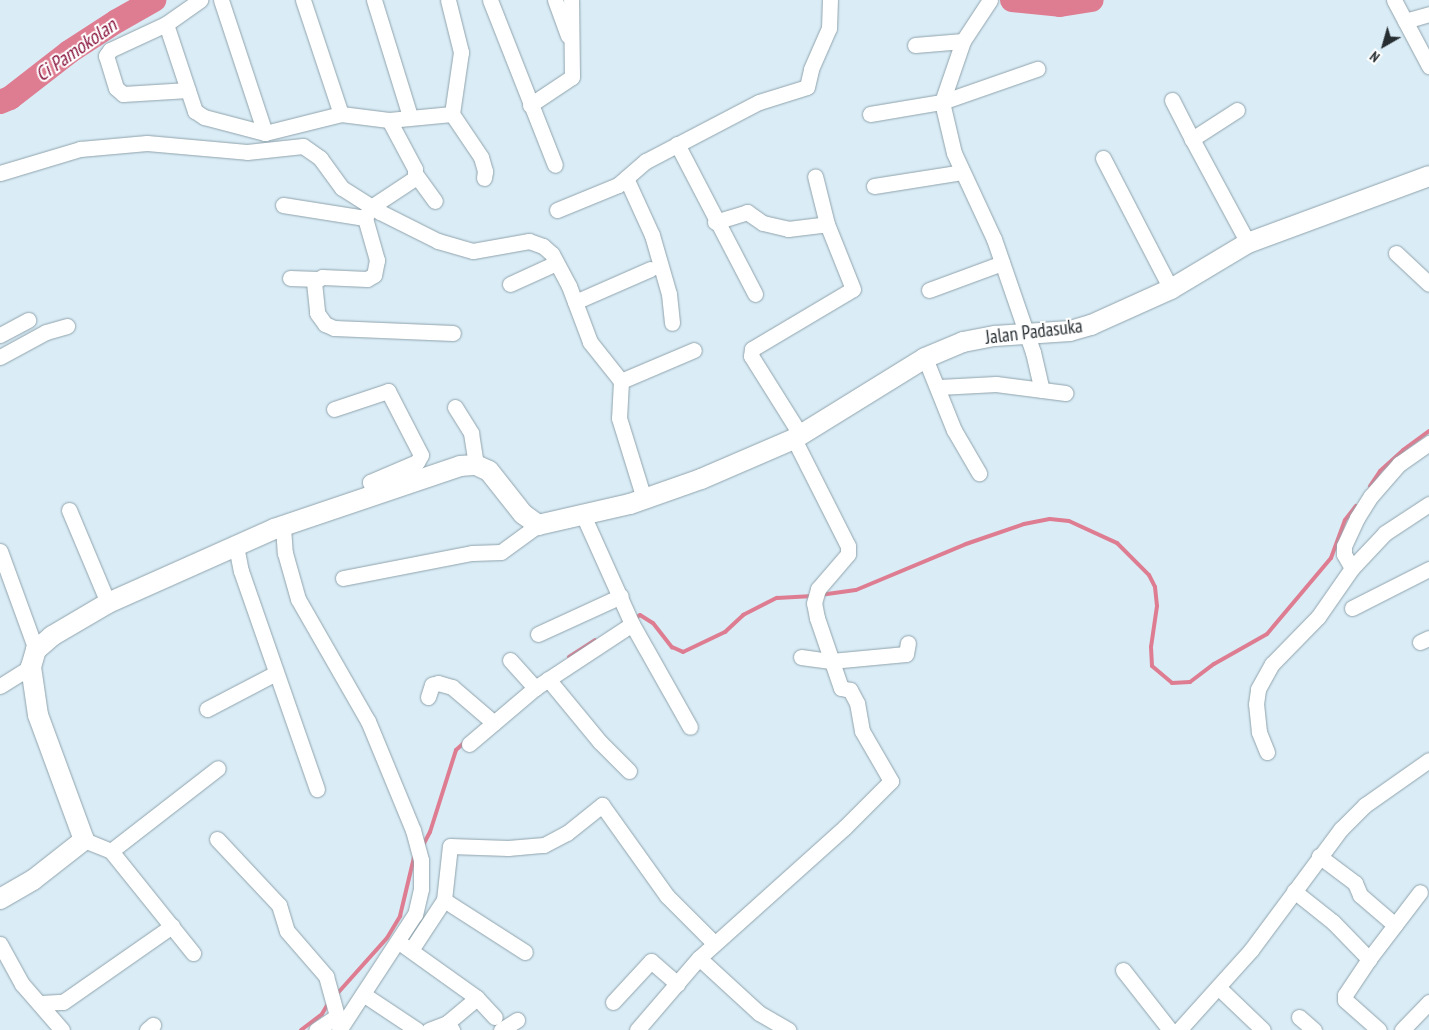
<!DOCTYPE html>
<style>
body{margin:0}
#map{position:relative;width:1429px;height:1030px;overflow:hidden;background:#daedf7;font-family:"PT Sans Narrow",sans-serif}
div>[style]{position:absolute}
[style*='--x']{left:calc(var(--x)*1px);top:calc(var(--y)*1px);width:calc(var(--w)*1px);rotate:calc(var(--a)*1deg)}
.stream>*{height:4px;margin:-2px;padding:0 2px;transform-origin:2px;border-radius:2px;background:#de7d91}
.river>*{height:24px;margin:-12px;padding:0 12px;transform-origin:12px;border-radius:12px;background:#de7d91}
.roads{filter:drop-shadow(0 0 1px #90a3ac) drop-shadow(0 0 1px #90a3ac)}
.street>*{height:15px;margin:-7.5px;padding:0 7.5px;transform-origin:7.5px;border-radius:7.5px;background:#fff}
.secondary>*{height:20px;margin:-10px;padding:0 10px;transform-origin:10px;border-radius:10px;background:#fff}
span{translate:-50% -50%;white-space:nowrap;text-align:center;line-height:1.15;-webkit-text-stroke:4px #fff;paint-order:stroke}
.street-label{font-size:19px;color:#272e32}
.water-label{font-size:20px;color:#8a143d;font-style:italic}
.north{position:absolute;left:1359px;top:20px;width:50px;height:50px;-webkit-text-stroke:4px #fff;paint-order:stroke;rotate:218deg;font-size:14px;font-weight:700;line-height:20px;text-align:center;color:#272e32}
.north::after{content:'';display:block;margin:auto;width:18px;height:22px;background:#272e32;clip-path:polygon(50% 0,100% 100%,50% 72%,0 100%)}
</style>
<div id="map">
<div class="stream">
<i style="--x:1370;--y:486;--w:18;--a:-56"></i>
<i style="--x:1380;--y:471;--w:31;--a:-42"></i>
<i style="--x:1403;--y:450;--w:32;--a:-36"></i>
<i style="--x:820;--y:595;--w:36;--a:-8"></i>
<i style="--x:856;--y:590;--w:119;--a:-22.7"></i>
<i style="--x:966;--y:544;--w:61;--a:-19"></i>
<i style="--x:1024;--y:524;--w:26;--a:-11"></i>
<i style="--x:1050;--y:519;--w:19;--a:6"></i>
<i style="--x:1069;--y:521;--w:53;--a:24.6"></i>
<i style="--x:1117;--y:543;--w:45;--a:45"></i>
<i style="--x:1149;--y:575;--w:13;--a:63"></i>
<i style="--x:1155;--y:587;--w:19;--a:84"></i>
<i style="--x:1157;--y:606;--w:41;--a:98.3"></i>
<i style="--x:1151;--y:647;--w:19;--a:87"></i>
<i style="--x:1152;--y:666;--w:26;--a:40"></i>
<i style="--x:1172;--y:683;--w:18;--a:-3"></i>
<i style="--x:1190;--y:682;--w:30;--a:-37"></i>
<i style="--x:1214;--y:664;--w:61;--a:-29.5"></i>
<i style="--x:1267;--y:634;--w:99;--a:-49.9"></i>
<i style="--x:1331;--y:558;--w:40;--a:-69.8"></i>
<i style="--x:1345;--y:520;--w:18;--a:-52"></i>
<i style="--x:634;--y:619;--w:7;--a:-34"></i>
<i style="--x:640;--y:615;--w:15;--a:32"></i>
<i style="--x:653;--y:623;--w:31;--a:52"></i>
<i style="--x:672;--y:647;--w:12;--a:24"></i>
<i style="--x:683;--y:652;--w:47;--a:-25.5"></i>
<i style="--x:725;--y:632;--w:25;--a:-43"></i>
<i style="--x:743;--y:615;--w:38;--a:-27"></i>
<i style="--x:777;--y:598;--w:36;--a:-3"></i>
<i style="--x:569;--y:657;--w:31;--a:-33"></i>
<i style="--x:422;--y:847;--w:17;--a:-62"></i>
<i style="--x:430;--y:832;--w:86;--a:-72.4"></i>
<i style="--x:456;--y:750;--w:12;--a:-42"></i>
<i style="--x:336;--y:995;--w:76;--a:-48.2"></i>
<i style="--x:387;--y:938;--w:26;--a:-59"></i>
<i style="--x:400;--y:916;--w:65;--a:-76.6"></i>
<i style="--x:301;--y:1030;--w:26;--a:-37"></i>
<i style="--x:322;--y:1014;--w:14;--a:-60"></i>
</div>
<div class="river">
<i style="--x:1012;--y:0;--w:48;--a:5.9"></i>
<i style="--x:1060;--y:5;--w:32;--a:-9"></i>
<i style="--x:0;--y:102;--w:11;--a:-22"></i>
<i style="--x:10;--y:98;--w:75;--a:-37.9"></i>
<i style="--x:69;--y:52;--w:57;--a:-32.9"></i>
<i style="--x:117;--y:21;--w:43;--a:-29.6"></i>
</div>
<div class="roads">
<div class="street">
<i style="--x:221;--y:0;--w:140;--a:71.7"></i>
<i style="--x:303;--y:0;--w:120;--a:71.6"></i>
<i style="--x:374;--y:0;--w:121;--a:72.8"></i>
<i style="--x:448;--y:0;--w:54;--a:76"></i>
<i style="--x:461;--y:52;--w:63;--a:98.3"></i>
<i style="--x:452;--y:114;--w:52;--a:56"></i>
<i style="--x:481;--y:157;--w:15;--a:74"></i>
<i style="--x:485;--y:171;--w:7;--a:98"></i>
<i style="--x:490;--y:0;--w:177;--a:68.5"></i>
<i style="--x:555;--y:0;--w:38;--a:70"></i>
<i style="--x:990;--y:0;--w:49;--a:123.4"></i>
<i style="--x:963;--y:41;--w:65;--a:109"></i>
<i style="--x:942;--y:102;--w:52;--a:76.8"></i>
<i style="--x:954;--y:153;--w:95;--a:65.1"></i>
<i style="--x:994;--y:239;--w:120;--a:71"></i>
<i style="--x:1033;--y:352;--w:39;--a:77"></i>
<i style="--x:1394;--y:0;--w:75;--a:62.1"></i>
<i style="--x:1405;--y:21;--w:25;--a:-16"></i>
<i style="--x:166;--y:24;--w:92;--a:71.6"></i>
<i style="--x:195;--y:111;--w:11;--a:34"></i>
<i style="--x:204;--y:117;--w:63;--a:14.7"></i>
<i style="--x:265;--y:133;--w:78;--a:-14"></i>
<i style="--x:341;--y:114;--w:48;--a:7.1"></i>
<i style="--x:389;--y:120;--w:63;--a:-5.4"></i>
<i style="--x:915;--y:45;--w:48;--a:-4.8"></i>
<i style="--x:188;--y:90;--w:65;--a:176.5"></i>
<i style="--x:123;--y:94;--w:9;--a:-139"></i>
<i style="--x:116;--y:88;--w:34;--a:-107"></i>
<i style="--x:106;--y:56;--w:7;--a:-56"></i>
<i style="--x:110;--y:50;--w:62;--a:-24.9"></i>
<i style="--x:166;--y:24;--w:42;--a:-35.2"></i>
<i style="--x:1172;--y:100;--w:44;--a:62.9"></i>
<i style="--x:530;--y:105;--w:50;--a:-33.7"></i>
<i style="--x:572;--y:77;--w:77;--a:-90.7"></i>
<i style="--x:1237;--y:110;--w:54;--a:147.2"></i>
<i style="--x:1192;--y:139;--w:118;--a:61.7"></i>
<i style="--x:870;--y:114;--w:73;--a:-9.5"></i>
<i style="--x:942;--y:102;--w:101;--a:-19.2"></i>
<i style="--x:389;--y:120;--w:55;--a:62"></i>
<i style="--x:415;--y:169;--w:9;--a:90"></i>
<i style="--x:415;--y:178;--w:53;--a:146.6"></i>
<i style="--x:371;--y:207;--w:13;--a:119"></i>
<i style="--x:365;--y:218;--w:44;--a:74.1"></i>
<i style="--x:377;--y:260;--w:15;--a:101"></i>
<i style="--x:374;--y:275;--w:8;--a:150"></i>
<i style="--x:367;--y:279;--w:45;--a:-177.5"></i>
<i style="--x:322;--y:277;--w:9;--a:148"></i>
<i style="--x:314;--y:282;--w:31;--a:84"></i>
<i style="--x:317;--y:313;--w:14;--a:54"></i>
<i style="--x:325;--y:324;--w:10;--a:24"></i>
<i style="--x:334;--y:328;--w:119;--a:2.4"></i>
<i style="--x:677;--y:144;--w:169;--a:62.5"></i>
<i style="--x:1103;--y:158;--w:148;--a:62.6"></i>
<i style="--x:0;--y:173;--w:84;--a:-16.7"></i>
<i style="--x:80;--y:149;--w:67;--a:-5.1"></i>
<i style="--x:147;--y:143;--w:100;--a:5.1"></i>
<i style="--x:247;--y:152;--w:56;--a:-6.1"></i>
<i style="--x:303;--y:146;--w:21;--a:35"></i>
<i style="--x:320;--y:158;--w:37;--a:54"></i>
<i style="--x:342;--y:188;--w:45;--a:32.3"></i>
<i style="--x:380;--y:212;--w:65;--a:26.6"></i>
<i style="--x:438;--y:241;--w:36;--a:16"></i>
<i style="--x:473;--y:251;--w:57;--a:-10.1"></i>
<i style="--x:529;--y:241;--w:15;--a:20"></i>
<i style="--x:543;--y:246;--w:12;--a:42"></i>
<i style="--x:552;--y:254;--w:36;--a:62"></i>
<i style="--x:569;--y:286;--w:60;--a:69.4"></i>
<i style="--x:590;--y:342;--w:50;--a:51.5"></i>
<i style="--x:621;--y:381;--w:37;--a:93"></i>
<i style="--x:619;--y:418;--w:85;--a:72.8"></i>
<i style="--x:416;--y:175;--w:32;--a:54"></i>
<i style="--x:626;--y:178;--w:63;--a:65.5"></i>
<i style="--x:652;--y:235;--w:61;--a:73.9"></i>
<i style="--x:669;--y:294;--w:29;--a:84"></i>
<i style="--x:874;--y:186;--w:89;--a:-9"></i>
<i style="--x:283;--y:205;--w:83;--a:9"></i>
<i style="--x:557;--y:210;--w:66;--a:-22.3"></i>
<i style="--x:618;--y:185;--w:37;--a:-41"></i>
<i style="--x:646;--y:161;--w:127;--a:-27.6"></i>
<i style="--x:759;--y:102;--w:50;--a:-17.4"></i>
<i style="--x:807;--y:87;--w:18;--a:-77"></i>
<i style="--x:811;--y:69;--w:45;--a:-66.3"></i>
<i style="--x:829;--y:28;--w:28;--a:-88"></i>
<i style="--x:715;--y:222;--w:34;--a:-17"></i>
<i style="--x:747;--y:212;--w:19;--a:35"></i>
<i style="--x:763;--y:223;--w:26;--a:13"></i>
<i style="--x:788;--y:229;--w:39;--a:-7"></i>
<i style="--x:1396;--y:253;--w:45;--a:43.2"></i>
<i style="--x:290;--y:278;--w:28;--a:2"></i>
<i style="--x:510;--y:284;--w:51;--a:-24.5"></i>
<i style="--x:929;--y:290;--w:78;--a:-20.3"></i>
<i style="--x:575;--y:302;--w:82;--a:-23.7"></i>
<i style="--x:0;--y:335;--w:32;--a:-28"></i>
<i style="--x:0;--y:357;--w:52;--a:-28.5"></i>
<i style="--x:46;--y:332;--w:22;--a:-16"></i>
<i style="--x:925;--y:358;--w:78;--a:68.1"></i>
<i style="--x:954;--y:430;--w:50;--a:59.8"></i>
<i style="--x:621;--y:381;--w:79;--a:-23"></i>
<i style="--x:939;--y:387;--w:57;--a:-3"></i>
<i style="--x:996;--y:384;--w:70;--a:7.4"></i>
<i style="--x:455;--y:407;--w:31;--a:58"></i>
<i style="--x:471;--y:433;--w:32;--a:81"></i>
<i style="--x:334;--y:409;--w:57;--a:-18.4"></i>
<i style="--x:388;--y:391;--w:72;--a:62.7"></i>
<i style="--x:421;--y:455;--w:8;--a:120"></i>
<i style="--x:417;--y:462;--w:51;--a:156.9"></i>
<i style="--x:370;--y:482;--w:15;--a:70"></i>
<i style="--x:800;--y:434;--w:92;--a:-122.1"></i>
<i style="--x:751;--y:356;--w:7;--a:-82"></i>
<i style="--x:752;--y:349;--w:117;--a:-30.7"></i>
<i style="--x:853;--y:289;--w:70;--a:-111.8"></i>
<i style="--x:827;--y:224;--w:49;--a:-104"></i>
<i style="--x:69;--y:510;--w:101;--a:67.2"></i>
<i style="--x:283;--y:527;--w:26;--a:86"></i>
<i style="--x:285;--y:553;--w:48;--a:74.2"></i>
<i style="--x:298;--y:599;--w:141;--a:60.2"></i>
<i style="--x:368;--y:721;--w:118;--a:67.6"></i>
<i style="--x:413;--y:830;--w:31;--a:75"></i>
<i style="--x:421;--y:860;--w:29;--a:90"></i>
<i style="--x:421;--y:889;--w:26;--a:103"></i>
<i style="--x:415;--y:914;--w:139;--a:123.2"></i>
<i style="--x:236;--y:546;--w:25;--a:79"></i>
<i style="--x:241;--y:571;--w:231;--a:70.8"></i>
<i style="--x:0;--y:551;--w:105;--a:70"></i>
<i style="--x:1352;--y:568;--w:16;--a:-120"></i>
<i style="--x:1344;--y:554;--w:8;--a:-90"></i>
<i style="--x:1344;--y:546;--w:31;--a:-65"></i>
<i style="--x:1357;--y:518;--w:26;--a:-58"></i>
<i style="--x:1371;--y:496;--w:43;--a:-48.8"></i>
<i style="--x:1399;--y:464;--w:37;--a:-35"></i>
<i style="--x:343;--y:578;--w:131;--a:-11"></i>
<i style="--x:472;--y:553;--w:29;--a:-2"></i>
<i style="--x:501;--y:552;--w:46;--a:-36.1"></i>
<i style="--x:1352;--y:608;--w:86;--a:-26.9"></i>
<i style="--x:632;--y:624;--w:118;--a:60.6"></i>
<i style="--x:538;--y:634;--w:91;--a:-24.6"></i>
<i style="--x:1420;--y:642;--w:10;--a:-24"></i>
<i style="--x:801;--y:657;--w:30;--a:8"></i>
<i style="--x:831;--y:661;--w:75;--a:-5.3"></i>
<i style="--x:906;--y:654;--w:11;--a:-80"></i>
<i style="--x:510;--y:660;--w:38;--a:48"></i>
<i style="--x:548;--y:679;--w:82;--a:50.5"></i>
<i style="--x:600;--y:742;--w:41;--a:45"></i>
<i style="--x:0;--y:686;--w:36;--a:-32"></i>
<i style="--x:428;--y:697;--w:13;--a:-72"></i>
<i style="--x:432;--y:685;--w:6;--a:-18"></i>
<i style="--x:438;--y:683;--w:15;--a:16"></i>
<i style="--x:452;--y:687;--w:55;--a:40.6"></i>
<i style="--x:207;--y:709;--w:78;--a:-27.6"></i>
<i style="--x:469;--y:744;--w:87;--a:-40.3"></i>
<i style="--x:535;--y:688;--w:116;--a:-33.4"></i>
<i style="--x:632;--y:624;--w:120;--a:-114.2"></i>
<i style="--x:1267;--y:752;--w:22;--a:-112"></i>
<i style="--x:1259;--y:732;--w:28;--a:-96"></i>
<i style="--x:1256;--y:704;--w:15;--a:-82"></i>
<i style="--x:1258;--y:689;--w:29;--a:-61"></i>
<i style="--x:1272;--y:664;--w:66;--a:-45.6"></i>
<i style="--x:1318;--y:617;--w:60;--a:-55.2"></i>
<i style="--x:1352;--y:568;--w:48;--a:-46.7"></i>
<i style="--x:1385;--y:533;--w:53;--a:-33.4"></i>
<i style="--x:217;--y:839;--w:91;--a:46.8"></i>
<i style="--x:279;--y:905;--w:27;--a:73"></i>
<i style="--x:287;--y:931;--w:60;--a:49.1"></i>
<i style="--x:326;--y:976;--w:41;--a:74.6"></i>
<i style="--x:337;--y:1016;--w:25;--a:146"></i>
<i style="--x:84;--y:840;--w:29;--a:22"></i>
<i style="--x:111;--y:851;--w:131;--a:51.2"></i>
<i style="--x:111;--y:851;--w:135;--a:-37.8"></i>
<i style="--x:1319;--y:856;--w:45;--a:36.9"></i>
<i style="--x:1355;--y:883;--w:13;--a:67"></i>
<i style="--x:1360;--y:895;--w:46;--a:40.6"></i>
<i style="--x:1294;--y:891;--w:50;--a:38.5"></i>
<i style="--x:1333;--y:922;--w:52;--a:45.8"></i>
<i style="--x:1369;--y:959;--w:43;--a:123.7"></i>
<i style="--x:1345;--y:995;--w:5;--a:90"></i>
<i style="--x:1345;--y:1000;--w:45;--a:41.4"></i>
<i style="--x:444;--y:900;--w:96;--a:32.7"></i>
<i style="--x:0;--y:944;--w:46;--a:61.2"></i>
<i style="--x:22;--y:984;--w:61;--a:49"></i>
<i style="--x:403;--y:945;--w:91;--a:35.6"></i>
<i style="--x:411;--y:950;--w:60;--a:-56.6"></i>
<i style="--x:444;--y:900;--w:54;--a:-83.7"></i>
<i style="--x:450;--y:846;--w:58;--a:2"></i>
<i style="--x:508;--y:848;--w:36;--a:-5"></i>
<i style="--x:544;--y:845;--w:26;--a:-28"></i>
<i style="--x:567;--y:833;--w:45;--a:-38.7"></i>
<i style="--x:602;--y:805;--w:112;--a:54.5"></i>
<i style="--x:667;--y:896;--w:66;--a:45"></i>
<i style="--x:699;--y:958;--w:196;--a:-41.9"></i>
<i style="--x:845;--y:827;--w:65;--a:-45"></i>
<i style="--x:891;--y:781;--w:58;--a:-120.1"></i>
<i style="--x:862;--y:731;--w:28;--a:-100"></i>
<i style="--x:857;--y:703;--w:15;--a:-118"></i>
<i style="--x:850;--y:690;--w:9;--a:-167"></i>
<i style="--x:841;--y:688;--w:74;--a:-108.9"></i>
<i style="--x:817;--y:618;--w:15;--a:-101"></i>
<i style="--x:814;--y:603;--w:15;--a:-74"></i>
<i style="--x:818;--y:589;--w:46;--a:-49.4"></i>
<i style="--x:848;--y:554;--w:8;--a:-90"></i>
<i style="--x:848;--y:546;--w:120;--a:-116.8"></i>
<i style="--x:1369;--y:959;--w:84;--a:-52.7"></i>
<i style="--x:1123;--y:970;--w:76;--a:51.9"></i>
<i style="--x:1218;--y:987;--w:62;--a:43.7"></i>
<i style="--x:363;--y:994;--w:65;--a:33.7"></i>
<i style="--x:613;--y:1002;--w:56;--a:-47.2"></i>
<i style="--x:651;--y:961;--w:35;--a:41"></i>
<i style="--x:41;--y:1003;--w:22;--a:-3"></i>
<i style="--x:63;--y:1002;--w:133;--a:-34.9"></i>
<i style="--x:1299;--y:1017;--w:20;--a:41"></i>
<i style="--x:447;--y:1023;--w:39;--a:-40"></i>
<i style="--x:477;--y:998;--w:26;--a:47"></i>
<i style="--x:147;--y:1030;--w:8;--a:-40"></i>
<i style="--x:429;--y:1030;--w:19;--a:-21"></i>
<i style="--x:447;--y:1023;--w:9;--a:54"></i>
<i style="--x:501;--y:1030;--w:19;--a:-32"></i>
<i style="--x:637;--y:1030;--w:95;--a:-49.3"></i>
<i style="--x:699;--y:958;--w:81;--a:42.5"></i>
<i style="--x:759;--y:1013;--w:34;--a:30"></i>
<i style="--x:1179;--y:1030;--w:108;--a:-48"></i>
<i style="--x:1251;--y:950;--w:151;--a:-53.4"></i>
<i style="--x:1341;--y:829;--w:34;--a:-45"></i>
<i style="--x:1365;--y:805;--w:78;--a:-35.1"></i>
<i style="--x:1402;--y:1030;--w:39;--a:-46"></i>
</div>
<div class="secondary">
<i style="--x:0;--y:899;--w:38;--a:-30"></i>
<i style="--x:33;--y:880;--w:65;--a:-38.1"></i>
<i style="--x:84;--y:840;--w:133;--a:-110.2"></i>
<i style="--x:38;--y:715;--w:49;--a:-98.3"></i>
<i style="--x:31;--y:667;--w:18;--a:-74"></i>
<i style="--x:36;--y:650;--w:21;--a:-41"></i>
<i style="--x:52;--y:636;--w:65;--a:-30.5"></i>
<i style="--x:108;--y:603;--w:182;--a:-24"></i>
<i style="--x:274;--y:529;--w:196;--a:-18.7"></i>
<i style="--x:460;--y:466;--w:16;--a:-4"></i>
<i style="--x:476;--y:465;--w:14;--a:25"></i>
<i style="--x:489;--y:471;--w:55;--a:51.7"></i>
<i style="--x:523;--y:514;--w:19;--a:36"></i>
<i style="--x:538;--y:525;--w:94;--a:-12.9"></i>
<i style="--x:630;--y:504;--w:75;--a:-19.4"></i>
<i style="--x:701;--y:479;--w:101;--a:-23.3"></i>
<i style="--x:794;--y:439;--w:154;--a:-31.7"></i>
<i style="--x:925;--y:358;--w:41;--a:-22.8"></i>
<i style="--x:963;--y:342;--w:33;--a:-11"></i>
<i style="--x:995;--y:336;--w:75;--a:-3.8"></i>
<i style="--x:1070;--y:331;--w:22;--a:-16"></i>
<i style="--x:1091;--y:325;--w:88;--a:-24.2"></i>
<i style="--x:1171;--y:289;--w:90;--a:-30.9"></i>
<i style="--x:1248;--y:243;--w:193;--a:-20.3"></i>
</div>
</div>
<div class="street-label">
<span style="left:1034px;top:332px;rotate:-7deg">Jalan Padasuka</span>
</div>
<div class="water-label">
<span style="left:76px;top:50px;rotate:-35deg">Ci Pamokolan</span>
</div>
<div class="north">N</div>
</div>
